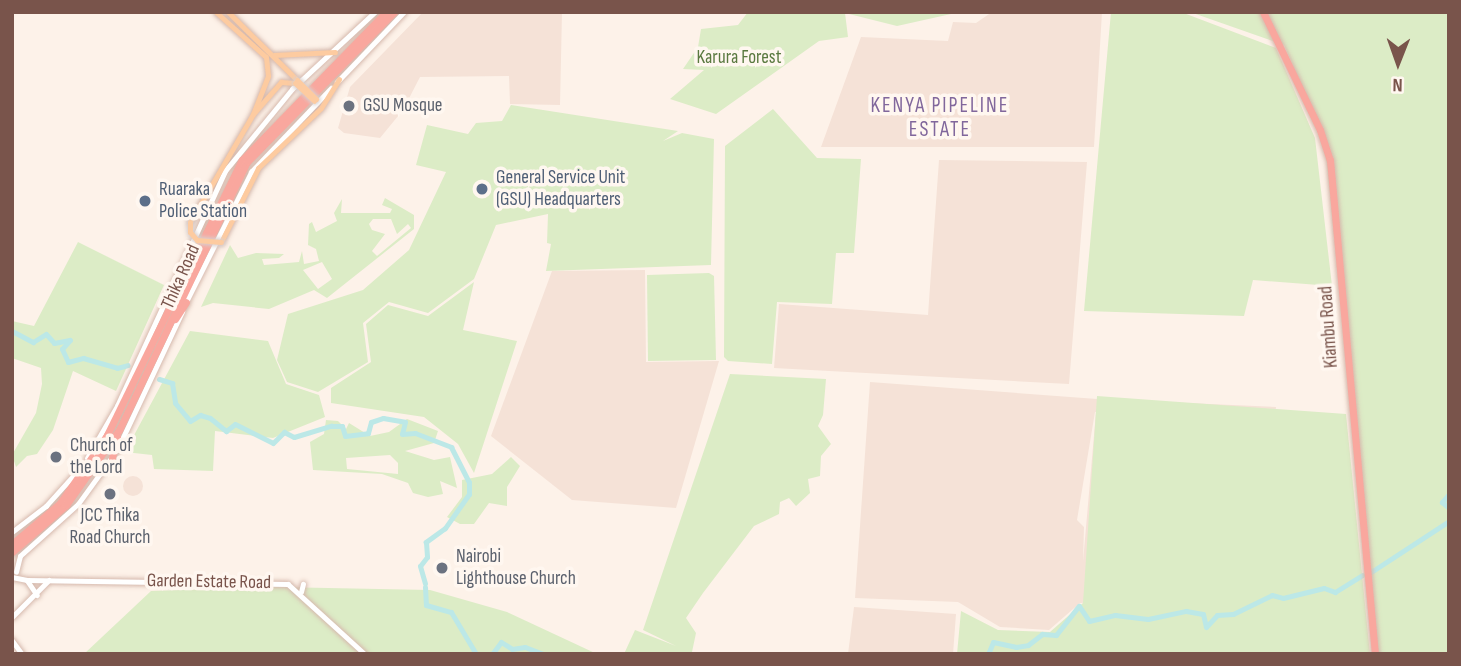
<!DOCTYPE html>
<style>
body{margin:0}
#map{position:relative;width:1461px;height:666px;overflow:hidden;background:#fdf2e9;font-family:"Sofia Sans Condensed",sans-serif}
div>[style]{position:absolute}
[style*='--x']{left:calc(var(--x)*1px);top:calc(var(--y)*1px);width:calc(var(--w)*1px);rotate:calc(var(--a)*1deg)}
.residential>*{inset:0;background:#f5e2d7}
.round{border-radius:50%}
.green>*{inset:0;background:#dcecc6}
.river>*{height:5px;margin:-2.5px;padding:0 2.5px;transform-origin:2.5px;border-radius:2.5px;background:#bce8e7}
.roads{filter:drop-shadow(0 0 2px #d6b9ad) drop-shadow(0 0 2px #d6b9ad)}
.secondary>*{height:4.5px;margin:-2.25px;padding:0 2.25px;transform-origin:2.25px;border-radius:2.25px;background:#fff}
.primary>*{height:5px;margin:-2.5px;padding:0 2.5px;transform-origin:2.5px;border-radius:2.5px;background:#fdcba0}
.highway>*{height:7px;margin:-3.5px;padding:0 3.5px;transform-origin:3.5px;border-radius:3.5px;background:#f9a79e}
.bridges{filter:drop-shadow(0 0 2px #d9cfcd) drop-shadow(0 0 2px #d9cfcd)}
.primary-bridge>*{height:5px;margin:-2.5px;padding:0 2.5px;transform-origin:2.5px;border-radius:2.5px;background:#fdcba0}
.dots>*{width:19px;height:19px;translate:-50% -50%;box-sizing:border-box;border:4px solid #fff7f0;border-radius:50%}
span{translate:-50% -50%;white-space:nowrap;text-align:center;line-height:1.15;-webkit-text-stroke:7px #fff7f0;paint-order:stroke}
.park-label{font-size:19px;color:#5a7940}
.worship-label{font-size:19px;color:#5b616d}
.left{translate:0 -50%;text-align:left}
.service-label{font-size:19px;color:#4e5e75}
.street-label{font-size:19px;color:#79544b}
.neighbourhood-label{font-size:21px;color:#81679c;letter-spacing:2px}
.frame{position:absolute;inset:0;border:14px solid #79544b;pointer-events:none}
.north{position:absolute;left:1363px;top:28px;width:70px;height:70px;-webkit-text-stroke:5px #fff7f0;paint-order:stroke;rotate:181deg;font-size:19px;font-weight:700;line-height:28px;text-align:center;color:#79544b}
.north::after{content:'';display:block;margin:auto;width:24px;height:32px;background:#79544b;clip-path:polygon(50% 0,100% 100%,50% 72%,0 100%)}
</style>
<div id="map">
<div class="residential">
<i style="clip-path:polygon(423px 12px,562px 12px,560px 105px,510px 104px,509px 76px,420px 77px,403px 110px,380px 138px,344px 133px,338px 128px,350px 87px)"></i>
<i style="clip-path:polygon(992px 12px,1102px 12px,1094px 147px,821px 147px,861px 37px,948px 41px,953px 22px,976px 23px)"></i>
<i style="clip-path:polygon(939px 160px,1087px 162px,1069px 384px,774px 368px,779px 304px,928px 315px)"></i>
<i style="clip-path:polygon(645px 270px,646px 362px,719px 361px,676px 508px,572px 500px,491px 436px,552px 271px)"></i>
<i style="clip-path:polygon(evenodd,870px 382px,1097px 399px,1276px 407px,1251px 599px,1080px 603px,1049px 630px,1000px 627px,958px 602px,855px 598px,870px 382px,1095px 412px,1096px 412px,1083px 562px,1084px 527px,1077px 520px,1095px 412px)"></i>
<i class="round" style="left:123px;top:476px;width:20px;height:20px"></i>
<i style="clip-path:polygon(854px 607px,956px 614px,953px 654px,848px 654px)"></i>
</div>
<div class="green">
<i style="clip-path:polygon(748px 12px,960px 12px,897px 26px,845px 13px,848px 37px,819px 41px,716px 114px,670px 99px,704px 70px,683px 69px,698px 47px,701px 29px,738px 25px)"></i>
<i style="clip-path:polygon(1111px 12px,1181px 12px,1276px 48px,1315px 138px,1332px 286px,1253px 280px,1244px 316px,1084px 311px)"></i>
<i style="clip-path:polygon(1190px 12px,1449px 12px,1449px 654px,1379px 654px,1373px 636px,1324px 136px,1284px 45px)"></i>
<i style="clip-path:polygon(511px 105px,678px 131px,663px 141px,682px 133px,714px 139px,711px 265px,546px 271px,551px 244px,547px 243px,548px 214px,496px 225px,474px 279px,428px 313px,389px 302px,363px 323px,368px 362px,318px 392px,287px 382px,277px 360px,288px 314px,363px 290px,409px 250px,446px 172px,416px 165px,427px 125px,468px 134px,476px 123px,502px 121px)"></i>
<i style="clip-path:polygon(773px 109px,817px 158px,861px 159px,854px 253px,836px 253px,832px 304px,777px 302px,772px 364px,728px 361px,724px 357px,725px 146px)"></i>
<i style="clip-path:polygon(evenodd,385px 198px,414px 215px,414px 229px,327px 298px,314px 290px,269px 309px,213px 303px,201px 307px,230px 245px,238px 258px,256px 253px,284px 254px,279px 258px,262px 259px,264px 265px,299px 262px,302px 251px,304px 264px,319px 261px,316px 249px,308px 245px,309px 224px,312px 222px,316px 232px,337px 221px,334px 213px,342px 199px,341px 213px,390px 213px,392px 209px,382px 205px,385px 198px,373px 219px,391px 219px,397px 234px,408px 224px,411px 228px,377px 256px,372px 251px,385px 234px,372px 230px,369px 224px,373px 219px,385px 198px,322px 262px,332px 279px,318px 289px,303px 270px,322px 262px)"></i>
<i style="clip-path:polygon(78px 242px,164px 285px,116px 391px,73px 371px,53px 430px,37px 454px,27px 456px,16px 467px,12px 455px,36px 413px,42px 384px,41px 368px,12px 358px,12px 321px,34px 326px)"></i>
<i style="clip-path:polygon(709px 273px,714px 276px,716px 360px,648px 361px,647px 275px)"></i>
<i style="clip-path:polygon(474px 282px,463px 330px,517px 341px,474px 473px,458px 444px,424px 417px,331px 403px,331px 388px,371px 362px,366px 324px,388px 305px,428px 316px)"></i>
<i style="clip-path:polygon(190px 331px,268px 341px,286px 384px,319px 395px,325px 417px,273px 438px,215px 431px,213px 471px,154px 469px,152px 455px,125px 452px)"></i>
<i style="clip-path:polygon(730px 374px,826px 379px,823px 415px,818px 426px,831px 444px,821px 456px,820px 476px,808px 479px,810px 493px,796px 506px,789px 498px,780px 502px,779px 514px,754px 526px,703px 593px,686px 618px,696px 633px,692px 652px,696px 654px,624px 654px,635px 630px,676px 646px,643px 630px)"></i>
<i style="clip-path:polygon(1097px 396px,1346px 414px,1370px 654px,957px 654px,961px 611px,998px 630px,1050px 632px,1083px 603px)"></i>
<i style="clip-path:polygon(evenodd,407px 419px,438px 431px,434px 443px,405px 451px,434px 460px,450px 457px,457px 488px,440px 481px,443px 494px,428px 497px,413px 493px,408px 483px,382px 474px,313px 470px,310px 442px,324px 434px,326px 420px,338px 421px,346px 429px,349px 423px,370px 436px,389px 432px,407px 419px,390px 455px,398px 463px,398px 474px,347px 469px,346px 458px,390px 455px)"></i>
<i style="clip-path:polygon(511px 457px,520px 466px,507px 487px,507px 506px,489px 503px,474px 524px,460px 524px,447px 517px,462px 497px,462px 480px,492px 474px)"></i>
<i style="clip-path:polygon(277px 587px,430px 590px,507px 612px,597px 654px,84px 654px,151px 591px)"></i>
</div>
<div class="river">
<i style="--x:12;--y:331;--w:24;--a:28"></i>
<i style="--x:33;--y:342;--w:15;--a:-32"></i>
<i style="--x:46;--y:334;--w:12;--a:48"></i>
<i style="--x:54;--y:343;--w:16;--a:-11"></i>
<i style="--x:70;--y:340;--w:12;--a:132"></i>
<i style="--x:62;--y:349;--w:14;--a:65"></i>
<i style="--x:68;--y:362;--w:16;--a:-15"></i>
<i style="--x:83;--y:358;--w:35;--a:16"></i>
<i style="--x:117;--y:368;--w:11;--a:-15"></i>
<i style="--x:159;--y:379;--w:14;--a:17"></i>
<i style="--x:172;--y:383;--w:20;--a:81"></i>
<i style="--x:175;--y:403;--w:23;--a:50"></i>
<i style="--x:190;--y:421;--w:12;--a:-31"></i>
<i style="--x:200;--y:415;--w:10;--a:17"></i>
<i style="--x:210;--y:418;--w:21;--a:39"></i>
<i style="--x:226;--y:431;--w:11;--a:-38"></i>
<i style="--x:235;--y:424;--w:42;--a:26.6"></i>
<i style="--x:273;--y:443;--w:16;--a:-45"></i>
<i style="--x:284;--y:432;--w:11;--a:27"></i>
<i style="--x:294;--y:437;--w:39;--a:-17"></i>
<i style="--x:331;--y:426;--w:11;--a:0"></i>
<i style="--x:342;--y:426;--w:10;--a:73"></i>
<i style="--x:345;--y:436;--w:23;--a:-7"></i>
<i style="--x:368;--y:433;--w:11;--a:-75"></i>
<i style="--x:371;--y:422;--w:13;--a:-18"></i>
<i style="--x:383;--y:418;--w:22;--a:10"></i>
<i style="--x:405;--y:422;--w:12;--a:104"></i>
<i style="--x:402;--y:434;--w:13;--a:-4"></i>
<i style="--x:415;--y:433;--w:39;--a:21"></i>
<i style="--x:451;--y:447;--w:39;--a:63"></i>
<i style="--x:469;--y:482;--w:12;--a:90"></i>
<i style="--x:469;--y:494;--w:42;--a:125.2"></i>
<i style="--x:445;--y:528;--w:24;--a:144"></i>
<i style="--x:426;--y:542;--w:15;--a:86"></i>
<i style="--x:427;--y:557;--w:11;--a:128"></i>
<i style="--x:420;--y:566;--w:18;--a:74"></i>
<i style="--x:1449;--y:494;--w:11;--a:131"></i>
<i style="--x:1442;--y:502;--w:9;--a:41"></i>
<i style="--x:1371;--y:572;--w:93;--a:-33.2"></i>
<i style="--x:425;--y:587;--w:18;--a:87"></i>
<i style="--x:426;--y:605;--w:26;--a:16"></i>
<i style="--x:451;--y:612;--w:49;--a:59.2"></i>
<i style="--x:492;--y:654;--w:15;--a:-53"></i>
<i style="--x:501;--y:642;--w:13;--a:32"></i>
<i style="--x:512;--y:649;--w:13;--a:-9"></i>
<i style="--x:525;--y:647;--w:19;--a:21"></i>
<i style="--x:988;--y:654;--w:13;--a:-67"></i>
<i style="--x:993;--y:642;--w:24;--a:12"></i>
<i style="--x:1016;--y:647;--w:12;--a:-9"></i>
<i style="--x:1028;--y:645;--w:18;--a:-38"></i>
<i style="--x:1042;--y:634;--w:14;--a:4"></i>
<i style="--x:1056;--y:635;--w:37;--a:-52"></i>
<i style="--x:1079;--y:606;--w:18;--a:56"></i>
<i style="--x:1089;--y:621;--w:27;--a:-13"></i>
<i style="--x:1115;--y:615;--w:33;--a:7"></i>
<i style="--x:1148;--y:619;--w:39;--a:-12"></i>
<i style="--x:1186;--y:611;--w:17;--a:10"></i>
<i style="--x:1203;--y:614;--w:13;--a:77"></i>
<i style="--x:1206;--y:627;--w:16;--a:-47"></i>
<i style="--x:1217;--y:615;--w:16;--a:-4"></i>
<i style="--x:1233;--y:614;--w:43;--a:-26"></i>
<i style="--x:1272;--y:595;--w:11;--a:15"></i>
<i style="--x:1283;--y:598;--w:42;--a:-13.7"></i>
<i style="--x:1324;--y:588;--w:12;--a:20"></i>
<i style="--x:1335;--y:592;--w:32;--a:-32"></i>
</div>
<div class="roads">
<div class="secondary">
<i style="--x:337;--y:82;--w:97;--a:-46.3"></i>
<i style="--x:185;--y:304;--w:148;--a:-63.4"></i>
<i style="--x:251;--y:172;--w:116;--a:-46.4"></i>
<i style="--x:117;--y:450;--w:153;--a:-64.8"></i>
<i style="--x:87;--y:458;--w:60;--a:-60"></i>
<i style="--x:117;--y:406;--w:259;--a:-65.3"></i>
<i style="--x:225;--y:171;--w:106;--a:-50.7"></i>
<i style="--x:292;--y:89;--w:113;--a:-42.9"></i>
<i style="--x:12;--y:532;--w:43;--a:-37.4"></i>
<i style="--x:46;--y:506;--w:54;--a:-48"></i>
<i style="--x:16;--y:572;--w:16;--a:-76"></i>
<i style="--x:20;--y:556;--w:78;--a:-41.9"></i>
<i style="--x:78;--y:504;--w:58;--a:-54.1"></i>
<i style="--x:12;--y:577;--w:15;--a:11"></i>
<i style="--x:27;--y:580;--w:18;--a:56"></i>
<i style="--x:27;--y:580;--w:261;--a:0.9"></i>
<i style="--x:288;--y:584;--w:104;--a:42.3"></i>
<i style="--x:301;--y:592;--w:8;--a:-76"></i>
<i style="--x:12;--y:617;--w:52;--a:-45"></i>
<i style="--x:12;--y:640;--w:17;--a:54"></i>
</div>
<div class="primary">
<i style="--x:216;--y:12;--w:67;--a:42"></i>
<i style="--x:266;--y:57;--w:19;--a:84"></i>
<i style="--x:268;--y:76;--w:41;--a:111.5"></i>
<i style="--x:228;--y:12;--w:97;--a:44.6"></i>
<i style="--x:274;--y:55;--w:61;--a:-2.8"></i>
<i style="--x:190;--y:222;--w:125;--a:-59.7"></i>
<i style="--x:253;--y:114;--w:43;--a:-48.8"></i>
<i style="--x:281;--y:82;--w:14;--a:4"></i>
<i style="--x:221;--y:242;--w:83;--a:-63.4"></i>
<i style="--x:258;--y:168;--w:87;--a:-43.6"></i>
<i style="--x:321;--y:108;--w:34;--a:-58"></i>
</div>
<div class="highway">
<i style="--x:1263;--y:12;--w:131;--a:64.2"></i>
<i style="--x:1320;--y:130;--w:32;--a:72"></i>
<i style="--x:1330;--y:160;--w:496;--a:84.8"></i>
<i style="--x:175;--y:319;--w:20;--a:-57"></i>
<i style="--x:112;--y:458;--w:22;--a:-77"></i>
<i style="--x:12;--y:544;--w:63;--a:-40.5"></i>
<i style="--x:60;--y:503;--w:83;--a:-55.3"></i>
<i style="--x:107;--y:435;--w:306;--a:-63.9"></i>
<i style="--x:242;--y:160;--w:206;--a:-45.8"></i>
<i style="--x:12;--y:552;--w:72;--a:-41"></i>
<i style="--x:66;--y:505;--w:92;--a:-54.8"></i>
<i style="--x:119;--y:430;--w:297;--a:-64.5"></i>
<i style="--x:247;--y:162;--w:210;--a:-45.6"></i>
</div>
</div>
<div class="bridges">
<div class="primary-bridge">
<i style="--x:297;--y:80;--w:27;--a:45"></i>
<i style="--x:295;--y:83;--w:26;--a:43"></i>
<i style="--x:190;--y:222;--w:10;--a:90"></i>
<i style="--x:190;--y:232;--w:11;--a:49"></i>
<i style="--x:197;--y:240;--w:24;--a:5"></i>
</div>
</div>
<div class="dots">
<i style="left:349px;top:106px;background:#6b7280"></i>
<i style="left:482px;top:189px;background:#5c6f8a"></i>
<i style="left:145px;top:201px;background:#5c6f8a"></i>
<i style="left:56px;top:457px;background:#6b7280"></i>
<i style="left:110px;top:494px;background:#6b7280"></i>
<i style="left:442px;top:568px;background:#6b7280"></i>
</div>
<div class="park-label">
<span style="left:739px;top:58px">Karura Forest</span>
</div>
<div class="worship-label">
<span class="left" style="left:363px;top:106px">GSU Mosque</span>
<span class="left" style="left:70px;top:457px">Church of<br>the Lord</span>
<span style="left:110px;top:527px">JCC Thika<br>Road Church</span>
<span class="left" style="left:456px;top:568px">Nairobi<br>Lighthouse Church</span>
</div>
<div class="service-label">
<span class="left" style="left:496px;top:189px">General Service Unit<br>(GSU) Headquarters</span>
<span class="left" style="left:159px;top:201px">Ruaraka<br>Police Station</span>
</div>
<div class="street-label">
<span style="left:181px;top:277px;rotate:-66deg">Thika Road</span>
<span style="left:1329px;top:327px;rotate:-94deg">Kiambu Road</span>
<span style="left:209px;top:582px;rotate:1deg">Garden Estate Road</span>
</div>
<div class="neighbourhood-label">
<span style="left:940px;top:118px">KENYA PIPELINE<br>ESTATE</span>
</div>
<div class="frame"></div>
<div class="north">N</div>
</div>
